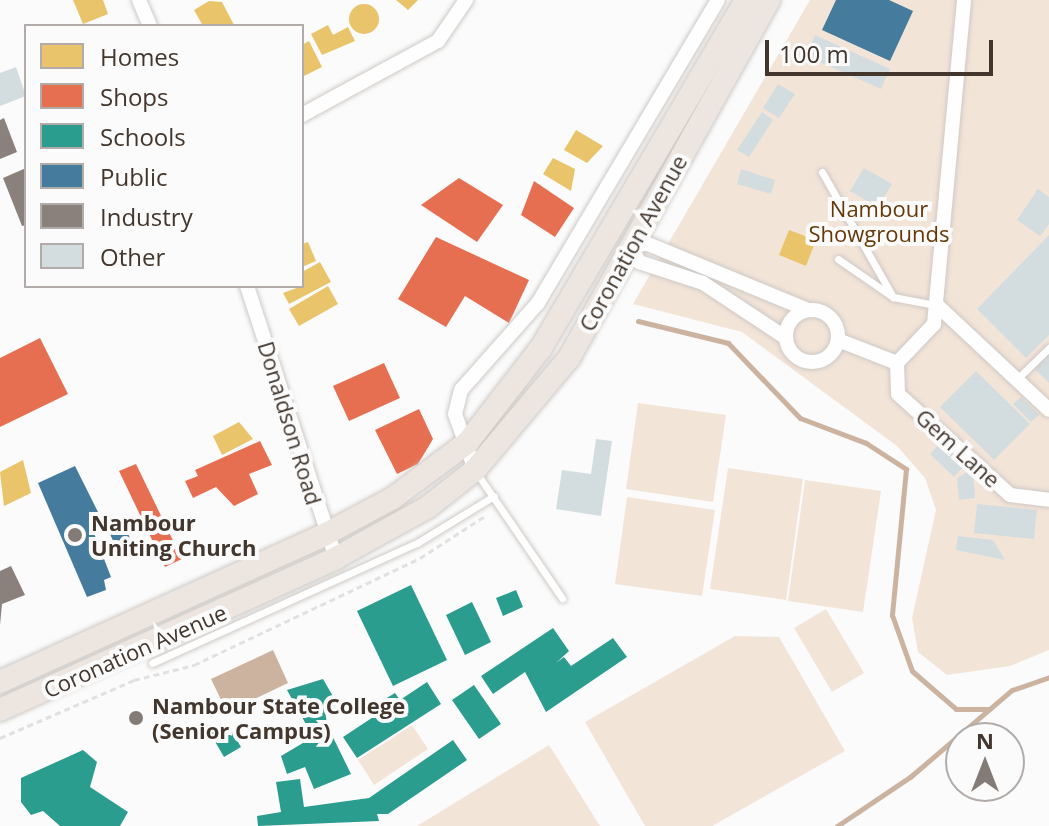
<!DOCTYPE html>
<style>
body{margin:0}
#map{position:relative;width:1049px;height:826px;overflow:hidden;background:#fbfbfb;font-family:"Open Sans",sans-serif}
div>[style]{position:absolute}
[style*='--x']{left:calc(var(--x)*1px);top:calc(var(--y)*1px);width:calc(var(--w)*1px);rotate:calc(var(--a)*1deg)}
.green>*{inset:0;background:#f3e4d8}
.water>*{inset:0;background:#cbb3a0}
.homes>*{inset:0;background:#e9c46a}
.round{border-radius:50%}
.shops>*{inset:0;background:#e76f51}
.schools>*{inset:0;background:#2a9d8f}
.public>*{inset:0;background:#457b9d}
.industry>*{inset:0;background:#8a817c}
.stream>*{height:5px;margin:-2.5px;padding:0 2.5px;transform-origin:2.5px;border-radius:2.5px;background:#cbb3a0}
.building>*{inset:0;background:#d3dde0}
.path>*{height:3px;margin-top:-1.5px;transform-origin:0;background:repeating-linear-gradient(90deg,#e2e1e0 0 6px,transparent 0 10px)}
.roads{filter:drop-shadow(0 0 2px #cec9c5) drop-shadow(0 0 2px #cec9c5)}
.service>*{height:7px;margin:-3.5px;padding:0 3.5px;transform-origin:3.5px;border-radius:3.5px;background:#fefefe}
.minor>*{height:14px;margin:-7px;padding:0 7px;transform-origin:7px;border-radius:7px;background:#fefefe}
.minor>.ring{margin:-7px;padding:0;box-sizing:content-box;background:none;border:14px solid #fefefe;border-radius:50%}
.primary>*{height:22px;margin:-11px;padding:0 11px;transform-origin:11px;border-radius:11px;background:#ede6e0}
.dots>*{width:22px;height:22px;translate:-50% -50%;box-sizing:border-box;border:4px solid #fbfbfb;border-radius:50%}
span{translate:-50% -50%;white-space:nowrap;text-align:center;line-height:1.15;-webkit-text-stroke:8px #fbfbfb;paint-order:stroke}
.park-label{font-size:22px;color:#653807}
.street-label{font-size:22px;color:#42362d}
.poi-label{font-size:22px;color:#42362d;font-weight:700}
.left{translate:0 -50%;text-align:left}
.legend{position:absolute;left:24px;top:24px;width:280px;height:264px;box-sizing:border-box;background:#fbfbfb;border:2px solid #b1aca9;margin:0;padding:10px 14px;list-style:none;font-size:24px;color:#42362d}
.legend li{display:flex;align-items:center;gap:16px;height:40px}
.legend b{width:40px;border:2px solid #b1aca9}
.north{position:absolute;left:945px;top:722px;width:80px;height:80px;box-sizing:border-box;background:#fbfbfb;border:2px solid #b1aca9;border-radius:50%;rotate:0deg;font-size:22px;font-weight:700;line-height:32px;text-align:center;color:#42362d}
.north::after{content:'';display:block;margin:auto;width:28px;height:36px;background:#837b75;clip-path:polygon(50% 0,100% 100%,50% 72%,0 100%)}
.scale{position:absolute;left:765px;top:40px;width:228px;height:36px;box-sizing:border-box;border:4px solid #42362d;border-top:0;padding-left:10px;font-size:24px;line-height:28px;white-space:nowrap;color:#42362d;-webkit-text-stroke:6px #fbfbfb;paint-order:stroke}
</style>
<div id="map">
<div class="green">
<i style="clip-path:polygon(810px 0,1049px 0,1049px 650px,1010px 666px,947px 675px,918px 652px,912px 618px,936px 510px,925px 478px,897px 446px,742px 332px,633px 304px)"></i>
<i style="clip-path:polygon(638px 403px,726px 415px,713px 502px,626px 489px)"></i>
<i style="clip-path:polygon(728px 468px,803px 479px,786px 600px,710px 589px)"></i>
<i style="clip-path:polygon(805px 480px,881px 491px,863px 612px,788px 601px)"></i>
<i style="clip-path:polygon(627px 497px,715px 510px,702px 596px,615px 584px)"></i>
<i style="clip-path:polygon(826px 609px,864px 673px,832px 692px,794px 628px)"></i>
<i style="clip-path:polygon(735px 636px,779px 637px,845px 751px,712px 826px,645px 826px,585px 722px)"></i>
<i style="clip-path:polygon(412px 725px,428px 749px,374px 785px,358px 760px)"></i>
<i style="clip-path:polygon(549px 745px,600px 826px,417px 826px)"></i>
</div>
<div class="water">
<i style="clip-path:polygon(273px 650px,288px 683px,227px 712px,211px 679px)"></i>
</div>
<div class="homes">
<i style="clip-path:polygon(73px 0,103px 0,108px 14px,83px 24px)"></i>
<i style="clip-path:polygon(396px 0,418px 0,408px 10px)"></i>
<i style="clip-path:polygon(209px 1px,222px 2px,234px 25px,203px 26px,194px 10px)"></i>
<i class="round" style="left:349px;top:4px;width:30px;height:30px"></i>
<i style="clip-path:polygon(328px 25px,333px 35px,348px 27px,355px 41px,322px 55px,311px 34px)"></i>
<i style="clip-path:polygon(309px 41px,322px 67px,302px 77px,302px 45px)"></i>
<i style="clip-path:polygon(576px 130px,603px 146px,587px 163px,564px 150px)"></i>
<i style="clip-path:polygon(553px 158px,575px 169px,571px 191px,543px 174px)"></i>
<i style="clip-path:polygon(789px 230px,816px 240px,806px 266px,779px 255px)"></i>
<i style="clip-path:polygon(308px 242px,316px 261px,302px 267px,302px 244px)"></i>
<i style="clip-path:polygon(320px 262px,331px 282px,289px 304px,283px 293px,302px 286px,302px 272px)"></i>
<i style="clip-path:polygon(328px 286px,338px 304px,299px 326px,289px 309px)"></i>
<i style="clip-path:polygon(239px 422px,253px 439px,222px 455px,213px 436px)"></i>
<i style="clip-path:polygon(23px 460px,31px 493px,4px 506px,0 472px)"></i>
</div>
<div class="shops">
<i style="clip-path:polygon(459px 178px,503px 205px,477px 242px,421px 205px)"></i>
<i style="clip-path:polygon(534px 181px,574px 208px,555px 237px,521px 215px)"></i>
<i style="clip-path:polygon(436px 237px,529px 280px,509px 323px,465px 296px,446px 327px,398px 299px)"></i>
<i style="clip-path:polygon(40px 338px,68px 394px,0 427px,0 358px)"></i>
<i style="clip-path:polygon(384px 363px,400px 398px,349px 421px,333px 386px)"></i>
<i style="clip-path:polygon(419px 409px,433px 439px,418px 464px,397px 474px,375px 430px)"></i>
<i style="clip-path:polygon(260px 441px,272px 465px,249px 474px,258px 494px,234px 506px,216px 487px,193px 498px,185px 481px,198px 476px,195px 470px)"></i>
<i style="clip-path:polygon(136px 464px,182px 559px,165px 567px,119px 471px)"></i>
</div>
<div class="schools">
<i style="clip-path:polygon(411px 585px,447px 660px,393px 686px,357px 611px)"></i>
<i style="clip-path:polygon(516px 590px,523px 607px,503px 616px,496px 598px)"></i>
<i style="clip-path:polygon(472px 602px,491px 642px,465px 655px,446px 615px)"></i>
<i style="clip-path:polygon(553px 628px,569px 651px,556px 663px,564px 657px,571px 666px,613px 638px,627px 657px,546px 712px,525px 672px,493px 694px,481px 676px)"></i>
<i style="clip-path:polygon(323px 679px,338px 705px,325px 710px,327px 725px,351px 774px,314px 789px,305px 767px,287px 774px,281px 756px,313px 737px,287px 690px)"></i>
<i style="clip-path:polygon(427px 682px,441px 704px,357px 758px,343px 737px,390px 706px,385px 699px,395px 693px,400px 700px)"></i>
<i style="clip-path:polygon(474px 685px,501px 724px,479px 739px,452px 700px)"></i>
<i style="clip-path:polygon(227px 723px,241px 747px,224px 757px,210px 733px)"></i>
<i style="clip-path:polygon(453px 740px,467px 760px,388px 814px,377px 814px,379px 821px,258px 826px,257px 816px,281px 812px,276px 782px,300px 779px,304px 807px,369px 798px)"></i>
<i style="clip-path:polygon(83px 750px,97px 762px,90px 787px,128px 812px,120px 826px,60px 826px,43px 811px,31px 815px,21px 802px,21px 778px)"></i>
</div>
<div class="public">
<i style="clip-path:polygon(836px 0,889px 0,913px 11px,890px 61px,822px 30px)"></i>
<i style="clip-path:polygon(75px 466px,100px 516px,123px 523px,130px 538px,115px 545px,109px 532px,92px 528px,111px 577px,104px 580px,106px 590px,87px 597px,38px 483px)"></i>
</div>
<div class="industry">
<i style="clip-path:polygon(4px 118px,17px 152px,0 159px,0 120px)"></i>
<i style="clip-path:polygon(26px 168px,26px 225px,22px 226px,3px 178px)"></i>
<i style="clip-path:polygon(11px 566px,25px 595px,2px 604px,0 625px,0 571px)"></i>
</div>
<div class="stream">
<i style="--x:638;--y:321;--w:93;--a:13.7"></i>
<i style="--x:728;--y:343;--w:104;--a:46.2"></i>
<i style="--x:800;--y:418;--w:71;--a:20.7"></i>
<i style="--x:866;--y:443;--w:48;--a:33"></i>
<i style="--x:906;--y:469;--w:147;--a:95.5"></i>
<i style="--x:892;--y:615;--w:59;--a:70.3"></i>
<i style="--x:912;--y:671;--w:58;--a:40.8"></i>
<i style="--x:956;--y:709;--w:33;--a:0"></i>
<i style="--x:837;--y:826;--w:88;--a:-33.9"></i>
<i style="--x:910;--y:777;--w:134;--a:-40.5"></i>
<i style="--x:1012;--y:690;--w:39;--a:-19"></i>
</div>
<div class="building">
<i style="clip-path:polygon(815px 35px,890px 69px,881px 89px,806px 56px)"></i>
<i style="clip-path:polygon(16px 67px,26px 96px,0 106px,0 73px)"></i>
<i style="clip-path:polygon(778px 84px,795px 94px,779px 118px,763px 108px)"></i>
<i style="clip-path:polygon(762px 112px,773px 120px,749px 157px,737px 150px)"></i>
<i style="clip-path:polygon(864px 168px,892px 184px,878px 207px,850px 191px)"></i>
<i style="clip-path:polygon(741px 169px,775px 180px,771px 194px,737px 184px)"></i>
<i style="clip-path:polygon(1038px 189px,1049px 197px,1049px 224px,1040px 236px,1017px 220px)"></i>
<i style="clip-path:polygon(1049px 235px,1049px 335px,1026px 358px,977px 309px)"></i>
<i style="clip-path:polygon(1049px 352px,1049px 383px,1034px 368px)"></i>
<i style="clip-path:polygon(976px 371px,1030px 424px,994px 460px,940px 407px)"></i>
<i style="clip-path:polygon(1021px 397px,1039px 415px,1031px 422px,1013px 404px)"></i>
<i style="clip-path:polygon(596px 439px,612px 441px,601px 516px,556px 509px,562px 470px,591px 474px)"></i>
<i style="clip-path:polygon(940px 443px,964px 466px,954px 477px,930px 454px)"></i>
<i style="clip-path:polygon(973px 469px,975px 498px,959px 500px,957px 478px)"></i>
<i style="clip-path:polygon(977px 504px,1037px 510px,1034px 539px,974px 533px)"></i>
<i style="clip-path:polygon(958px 536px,993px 540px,1005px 560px,956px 550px)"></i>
</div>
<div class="path">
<i style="--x:0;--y:738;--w:146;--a:-23.4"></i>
<i style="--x:134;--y:680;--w:62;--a:-14"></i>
<i style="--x:194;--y:665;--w:250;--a:-25.3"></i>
<i style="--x:420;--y:558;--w:77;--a:-32.9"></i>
</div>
<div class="roads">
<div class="service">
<i style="--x:822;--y:172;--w:144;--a:60.4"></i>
<i style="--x:838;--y:259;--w:67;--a:34.6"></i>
<i style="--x:893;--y:297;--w:43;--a:10.8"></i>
<i style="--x:1019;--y:377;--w:42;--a:-44"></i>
<i style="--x:476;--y:472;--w:153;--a:55.7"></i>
<i style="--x:152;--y:663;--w:291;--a:-24.4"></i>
<i style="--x:417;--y:543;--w:90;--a:-31.4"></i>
</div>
<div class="minor">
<i style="--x:139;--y:0;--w:28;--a:67"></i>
<i style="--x:302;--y:115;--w:155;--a:-28.6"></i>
<i style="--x:438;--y:41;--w:50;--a:-55.7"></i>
<i style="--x:631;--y:245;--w:17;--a:-3"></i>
<i style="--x:648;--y:244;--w:173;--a:22.4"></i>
<i style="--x:631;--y:245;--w:19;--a:65"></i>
<i style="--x:639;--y:262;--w:67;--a:18.2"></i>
<i style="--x:703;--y:283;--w:100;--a:33.5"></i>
<i style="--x:247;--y:286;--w:286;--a:71.9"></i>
<i style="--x:938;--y:306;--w:152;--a:43.1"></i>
<i class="ring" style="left:786px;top:310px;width:38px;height:38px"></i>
<i style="--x:838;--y:340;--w:63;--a:21.3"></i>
<i style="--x:897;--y:363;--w:54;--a:-46.5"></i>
<i style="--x:934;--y:324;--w:325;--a:-84.7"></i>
<i style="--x:897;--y:363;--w:31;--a:88"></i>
<i style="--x:898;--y:394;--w:151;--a:42"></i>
<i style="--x:1010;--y:495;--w:39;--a:7"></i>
<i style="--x:475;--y:470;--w:59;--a:-109.7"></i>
<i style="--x:455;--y:414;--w:25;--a:-76"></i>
<i style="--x:461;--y:390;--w:116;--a:-48.5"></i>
<i style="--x:538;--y:303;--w:352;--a:-59.3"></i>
</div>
<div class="primary">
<i style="--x:0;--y:682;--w:356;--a:-24.4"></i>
<i style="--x:324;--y:535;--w:78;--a:-28.2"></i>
<i style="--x:393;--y:498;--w:94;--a:-36.7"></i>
<i style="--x:468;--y:442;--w:119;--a:-52.2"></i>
<i style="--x:541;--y:348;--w:404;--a:-59.5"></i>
<i style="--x:0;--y:710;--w:369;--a:-24.3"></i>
<i style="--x:336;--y:558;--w:105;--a:-29"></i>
<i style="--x:428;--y:507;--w:60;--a:-38.2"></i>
<i style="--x:475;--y:470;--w:146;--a:-50"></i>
<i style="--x:569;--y:358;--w:410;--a:-60.8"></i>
</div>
</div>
<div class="dots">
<i style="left:75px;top:535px;background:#837b75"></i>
<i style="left:136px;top:718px;background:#837b75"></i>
</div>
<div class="park-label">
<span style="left:879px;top:221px">Nambour<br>Showgrounds</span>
</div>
<div class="street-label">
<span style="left:633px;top:243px;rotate:-61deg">Coronation Avenue</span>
<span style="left:290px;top:423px;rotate:73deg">Donaldson Road</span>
<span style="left:958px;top:448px;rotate:42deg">Gem Lane</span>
<span style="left:135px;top:651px;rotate:-24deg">Coronation Avenue</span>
</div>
<div class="poi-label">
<span class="left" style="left:91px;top:535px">Nambour<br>Uniting Church</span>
<span class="left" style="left:152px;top:718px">Nambour State College<br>(Senior Campus)</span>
</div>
<ul class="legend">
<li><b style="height:22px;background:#e9c46a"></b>Homes</li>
<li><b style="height:22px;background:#e76f51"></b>Shops</li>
<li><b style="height:22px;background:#2a9d8f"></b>Schools</li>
<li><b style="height:22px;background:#457b9d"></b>Public</li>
<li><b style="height:22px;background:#8a817c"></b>Industry</li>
<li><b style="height:22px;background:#d3dde0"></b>Other</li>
</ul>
<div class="north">N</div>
<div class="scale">100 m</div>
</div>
